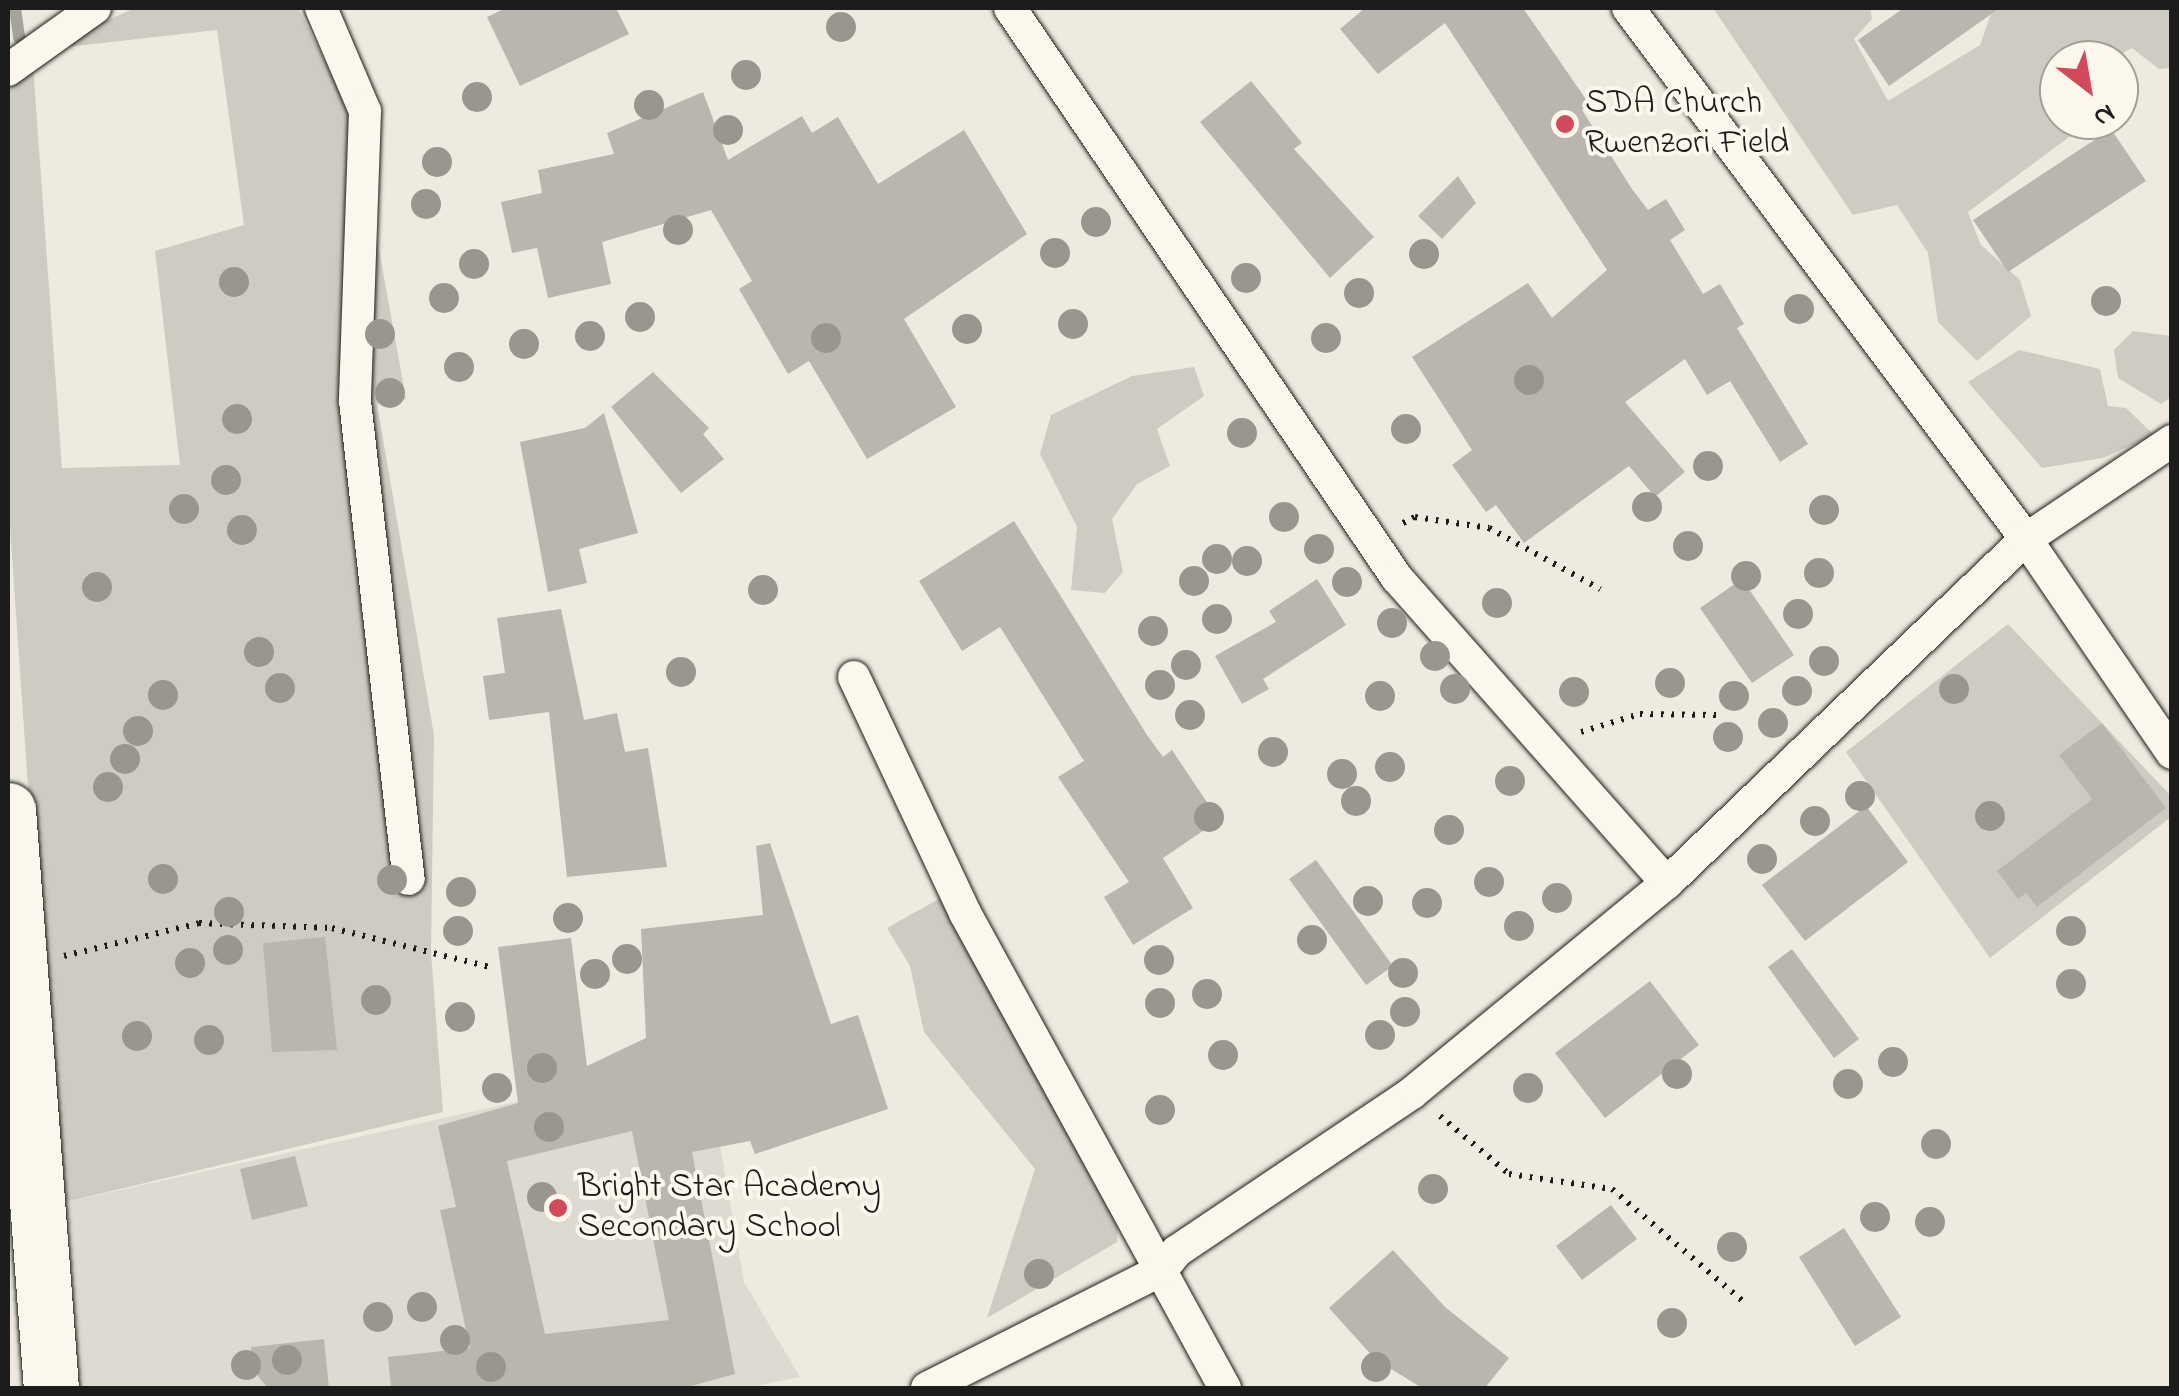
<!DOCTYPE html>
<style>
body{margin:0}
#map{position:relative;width:2179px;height:1396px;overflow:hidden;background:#eeeadf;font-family:"Indie Flower",sans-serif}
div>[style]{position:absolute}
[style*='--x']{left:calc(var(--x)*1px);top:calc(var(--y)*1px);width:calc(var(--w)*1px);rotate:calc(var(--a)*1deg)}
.built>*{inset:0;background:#dedad1}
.green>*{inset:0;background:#ceccc2}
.stream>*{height:12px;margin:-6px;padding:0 6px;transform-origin:6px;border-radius:6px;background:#a6a39d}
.building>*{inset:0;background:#b9b6af}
.path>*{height:6px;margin-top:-3px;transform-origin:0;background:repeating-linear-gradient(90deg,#1c1c1c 0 2.5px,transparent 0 10.5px)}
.roads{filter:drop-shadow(0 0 2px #1c1c1c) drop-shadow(0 0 2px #1c1c1c)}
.street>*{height:32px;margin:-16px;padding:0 16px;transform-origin:16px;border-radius:16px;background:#fbf7ec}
.highway>*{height:55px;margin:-27.5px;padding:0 27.5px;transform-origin:27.5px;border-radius:27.5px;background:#fbf7ec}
.trees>*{width:30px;height:30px;margin:-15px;border-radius:50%;background:#98968f}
.dots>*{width:28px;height:28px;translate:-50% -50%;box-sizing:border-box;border:5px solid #fbf7ec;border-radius:50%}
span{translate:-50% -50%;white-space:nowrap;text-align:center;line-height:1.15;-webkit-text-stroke:8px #fbf7ec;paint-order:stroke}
.poi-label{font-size:35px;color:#1c1c1c}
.left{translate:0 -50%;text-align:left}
.frame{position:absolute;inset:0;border:10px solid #1c1c1c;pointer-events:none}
.north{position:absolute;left:2039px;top:40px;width:100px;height:100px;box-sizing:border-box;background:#fbf7ec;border:2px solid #a29f99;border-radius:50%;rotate:149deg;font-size:28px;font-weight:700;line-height:40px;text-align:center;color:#1c1c1c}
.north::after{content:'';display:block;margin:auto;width:35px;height:45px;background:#d1495b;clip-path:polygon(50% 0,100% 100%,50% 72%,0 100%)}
</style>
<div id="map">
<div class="built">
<i style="clip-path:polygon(705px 1060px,744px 1282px,800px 1377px,745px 1388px,76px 1388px,57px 1204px)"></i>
</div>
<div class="green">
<i style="clip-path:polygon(evenodd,135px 8px,298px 8px,356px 122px,406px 399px,377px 404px,434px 735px,431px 953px,443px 1112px,57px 1204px,8px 499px,8px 65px,135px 8px,217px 30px,244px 225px,155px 251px,180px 465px,62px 468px,32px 51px,217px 30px)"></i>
<i style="clip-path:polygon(1713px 8px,1870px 8px,1872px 19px,1854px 39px,1888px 101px,1980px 45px,1993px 8px,2171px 8px,2171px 68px,2159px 69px,2132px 48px,2109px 60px,2059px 60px,2059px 120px,2081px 120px,2076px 132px,1968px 212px,1981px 245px,2020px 280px,2031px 316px,1977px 361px,1938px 322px,1928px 253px,1897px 205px,1853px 215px)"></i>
<i style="clip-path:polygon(2133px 331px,2171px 336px,2171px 397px,2161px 404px,2118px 378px,2114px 350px)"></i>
<i style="clip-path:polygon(2019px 350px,2100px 369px,2108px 406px,2126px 408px,2154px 435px,2103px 458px,2042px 468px,1968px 382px)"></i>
<i style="clip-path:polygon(1194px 367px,1204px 396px,1157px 429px,1170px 466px,1137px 484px,1112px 519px,1123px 572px,1105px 593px,1071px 590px,1077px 527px,1040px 454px,1051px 415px,1132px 376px)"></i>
<i style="clip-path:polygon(2008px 624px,2171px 796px,2171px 817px,1990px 958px,1846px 752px)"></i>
<i style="clip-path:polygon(944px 896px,1121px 1161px,1117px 1242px,987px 1318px,1035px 1169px,924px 1032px,910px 966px,887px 928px)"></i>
</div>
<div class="stream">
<i style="--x:15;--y:8;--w:30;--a:82"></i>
</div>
<div class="building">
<i style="clip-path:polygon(506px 8px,616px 8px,629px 34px,520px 86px,487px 17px)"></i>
<i style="clip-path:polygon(1365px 8px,1523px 8px,1590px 105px,1582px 110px,1632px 189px,1648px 210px,1666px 199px,1685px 230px,1670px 240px,1703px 294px,1720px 284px,1744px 324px,1737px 328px,1808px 444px,1780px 462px,1730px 381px,1707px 395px,1685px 359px,1625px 402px,1685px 472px,1655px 497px,1629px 466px,1524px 543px,1496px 505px,1486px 512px,1452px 465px,1472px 450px,1412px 357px,1528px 283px,1552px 318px,1607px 270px,1445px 23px,1378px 74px,1340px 29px)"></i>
<i style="clip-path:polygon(1904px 8px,2000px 8px,1889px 86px,1858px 40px)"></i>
<i style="clip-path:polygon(1251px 81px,1302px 143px,1294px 149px,1374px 237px,1330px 278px,1200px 122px)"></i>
<i style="clip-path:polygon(703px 92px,728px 160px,802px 116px,812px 133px,838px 117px,878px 184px,964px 130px,1027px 234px,904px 319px,956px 407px,867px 459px,809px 361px,788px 374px,739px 289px,752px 281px,711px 210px,602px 242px,611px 284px,548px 298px,537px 248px,512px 253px,501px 202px,542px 193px,538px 170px,614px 154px,607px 133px)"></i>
<i style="clip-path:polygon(2111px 129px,2146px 181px,2008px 272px,1973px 220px)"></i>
<i style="clip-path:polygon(1458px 176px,1476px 203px,1442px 239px,1418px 216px)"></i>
<i style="clip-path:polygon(653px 372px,709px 428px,703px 434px,724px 459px,681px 493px,611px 407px)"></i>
<i style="clip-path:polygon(604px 413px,638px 533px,579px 549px,587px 583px,548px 592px,520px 442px,585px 428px)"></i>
<i style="clip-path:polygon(1014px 521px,1147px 735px,1163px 757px,1172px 750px,1219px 820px,1163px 858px,1193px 908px,1133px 945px,1104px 897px,1129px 882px,1058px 777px,1084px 761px,1000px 627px,962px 651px,919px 581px)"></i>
<i style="clip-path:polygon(1317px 579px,1346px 625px,1263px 679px,1269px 689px,1242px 704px,1215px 656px,1276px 622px,1269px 611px)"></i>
<i style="clip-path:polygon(1742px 579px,1794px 655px,1752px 683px,1700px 608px)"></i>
<i style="clip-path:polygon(561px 609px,584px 720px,617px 713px,625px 752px,648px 748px,667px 867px,567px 877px,549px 712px,489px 720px,483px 676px,505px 673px,497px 618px)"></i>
<i style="clip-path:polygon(2102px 723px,2166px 808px,2037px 907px,2026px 893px,2018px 899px,1997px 871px,2092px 799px,2059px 755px)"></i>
<i style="clip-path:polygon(1866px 806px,1908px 862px,1805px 941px,1762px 885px)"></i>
<i style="clip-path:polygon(evenodd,770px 843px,831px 1024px,858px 1015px,888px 1109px,755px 1154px,750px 1141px,692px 1152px,735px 1374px,684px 1388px,391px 1388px,388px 1357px,470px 1348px,440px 1210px,456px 1207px,438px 1126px,518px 1103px,498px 947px,571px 938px,587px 1066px,646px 1038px,641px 929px,763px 915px,756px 846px,770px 843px,632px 1131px,669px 1320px,545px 1334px,507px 1161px,632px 1131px)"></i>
<i style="clip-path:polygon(1316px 860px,1393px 966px,1366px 985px,1289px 879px)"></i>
<i style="clip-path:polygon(325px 937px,337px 1050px,272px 1052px,263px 943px)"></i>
<i style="clip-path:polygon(1792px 949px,1859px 1039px,1834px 1058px,1768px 967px)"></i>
<i style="clip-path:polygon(1650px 981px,1699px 1045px,1605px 1118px,1555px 1053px)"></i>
<i style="clip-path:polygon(295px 1156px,308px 1206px,252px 1220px,240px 1169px)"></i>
<i style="clip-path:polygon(1611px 1205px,1637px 1239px,1582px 1280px,1556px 1246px)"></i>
<i style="clip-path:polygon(1844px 1228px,1901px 1317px,1855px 1346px,1799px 1257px)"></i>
<i style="clip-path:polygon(1393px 1250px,1445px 1307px,1509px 1358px,1485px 1388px,1422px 1388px,1375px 1359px,1329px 1308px)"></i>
<i style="clip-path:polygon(324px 1339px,329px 1388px,268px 1388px,254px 1371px,251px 1347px)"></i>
</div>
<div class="path">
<i style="--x:1403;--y:523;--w:13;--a:-27"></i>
<i style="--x:1415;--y:517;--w:75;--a:8.5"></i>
<i style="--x:1489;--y:528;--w:127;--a:28.8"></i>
<i style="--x:1581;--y:732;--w:62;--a:-17"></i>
<i style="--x:1640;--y:714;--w:76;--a:0.8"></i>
<i style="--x:64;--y:956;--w:139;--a:-13.7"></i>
<i style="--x:199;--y:923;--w:133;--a:2.2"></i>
<i style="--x:332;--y:928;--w:163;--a:13.9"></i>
<i style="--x:1440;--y:1116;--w:90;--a:40"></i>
<i style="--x:1509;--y:1174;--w:104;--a:8.3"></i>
<i style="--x:1612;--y:1189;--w:177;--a:40.6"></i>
</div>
<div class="roads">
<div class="street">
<i style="--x:321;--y:8;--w:112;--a:66.9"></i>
<i style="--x:365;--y:111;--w:290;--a:92"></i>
<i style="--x:355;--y:401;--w:481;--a:83.6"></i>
<i style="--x:1010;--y:8;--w:689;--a:55.83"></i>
<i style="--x:1397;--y:578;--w:407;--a:48.5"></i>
<i style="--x:1628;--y:8;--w:664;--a:53.15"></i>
<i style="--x:2026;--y:539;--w:259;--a:55.7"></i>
<i style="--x:8;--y:70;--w:107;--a:-35.5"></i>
<i style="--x:854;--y:677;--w:261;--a:64.8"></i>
<i style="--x:965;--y:913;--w:542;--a:61.31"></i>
<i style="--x:927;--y:1388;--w:263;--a:-26.7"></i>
<i style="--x:1162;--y:1270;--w:24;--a:-52"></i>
<i style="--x:1177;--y:1251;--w:283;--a:-33.9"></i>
<i style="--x:1412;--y:1093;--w:330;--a:-39.5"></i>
<i style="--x:1667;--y:883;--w:497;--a:-43.8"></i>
<i style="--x:2026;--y:539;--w:176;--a:-33.9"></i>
</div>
<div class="highway">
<i style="--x:8;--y:810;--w:580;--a:85.75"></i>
</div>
</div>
<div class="trees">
<i style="left:841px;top:27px"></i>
<i style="left:746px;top:75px"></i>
<i style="left:477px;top:97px"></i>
<i style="left:649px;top:105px"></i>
<i style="left:728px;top:130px"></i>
<i style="left:437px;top:162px"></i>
<i style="left:426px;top:204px"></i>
<i style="left:1096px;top:222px"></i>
<i style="left:678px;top:230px"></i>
<i style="left:1055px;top:253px"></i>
<i style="left:1424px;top:254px"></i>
<i style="left:474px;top:264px"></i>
<i style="left:1246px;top:278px"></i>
<i style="left:234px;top:282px"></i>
<i style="left:1359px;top:293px"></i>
<i style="left:444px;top:298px"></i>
<i style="left:2106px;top:301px"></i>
<i style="left:1799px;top:309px"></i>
<i style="left:640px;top:317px"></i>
<i style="left:1073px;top:324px"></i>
<i style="left:967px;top:329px"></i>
<i style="left:380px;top:334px"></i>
<i style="left:590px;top:336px"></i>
<i style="left:826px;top:338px"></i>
<i style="left:1326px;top:338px"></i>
<i style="left:524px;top:344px"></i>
<i style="left:459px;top:367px"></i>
<i style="left:1529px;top:380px"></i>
<i style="left:390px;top:393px"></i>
<i style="left:237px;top:419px"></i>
<i style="left:1406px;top:429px"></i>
<i style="left:1242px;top:433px"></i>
<i style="left:1708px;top:466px"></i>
<i style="left:226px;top:480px"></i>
<i style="left:1647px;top:507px"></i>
<i style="left:184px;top:509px"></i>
<i style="left:1824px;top:510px"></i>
<i style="left:1284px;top:517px"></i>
<i style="left:242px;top:530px"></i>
<i style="left:1688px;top:546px"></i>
<i style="left:1319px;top:549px"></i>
<i style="left:1217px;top:559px"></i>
<i style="left:1247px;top:561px"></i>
<i style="left:1819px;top:573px"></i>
<i style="left:1746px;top:576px"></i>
<i style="left:1194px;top:581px"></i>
<i style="left:1347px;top:582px"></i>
<i style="left:97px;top:587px"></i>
<i style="left:763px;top:590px"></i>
<i style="left:1497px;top:603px"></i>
<i style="left:1798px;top:614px"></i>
<i style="left:1217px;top:619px"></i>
<i style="left:1392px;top:623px"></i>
<i style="left:1153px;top:631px"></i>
<i style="left:259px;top:652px"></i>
<i style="left:1435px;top:656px"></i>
<i style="left:1824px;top:661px"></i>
<i style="left:1186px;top:665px"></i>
<i style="left:681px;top:672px"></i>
<i style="left:1670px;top:683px"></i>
<i style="left:1160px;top:685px"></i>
<i style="left:280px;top:688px"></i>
<i style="left:1455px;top:689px"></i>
<i style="left:1954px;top:689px"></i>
<i style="left:1797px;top:691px"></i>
<i style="left:1574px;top:692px"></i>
<i style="left:163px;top:695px"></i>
<i style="left:1380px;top:696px"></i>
<i style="left:1734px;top:696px"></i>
<i style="left:1190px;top:715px"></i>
<i style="left:1773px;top:723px"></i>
<i style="left:138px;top:731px"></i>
<i style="left:1728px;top:737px"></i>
<i style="left:1273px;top:752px"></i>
<i style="left:125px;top:759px"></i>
<i style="left:1390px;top:767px"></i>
<i style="left:1342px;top:774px"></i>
<i style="left:1510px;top:781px"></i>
<i style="left:108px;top:787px"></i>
<i style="left:1860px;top:796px"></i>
<i style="left:1356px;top:801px"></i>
<i style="left:1990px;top:816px"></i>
<i style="left:1209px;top:817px"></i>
<i style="left:1815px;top:821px"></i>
<i style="left:1449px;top:830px"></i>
<i style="left:1762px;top:859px"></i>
<i style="left:163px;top:879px"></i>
<i style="left:392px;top:880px"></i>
<i style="left:1489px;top:882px"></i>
<i style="left:461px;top:892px"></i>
<i style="left:1557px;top:898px"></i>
<i style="left:1368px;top:901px"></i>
<i style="left:1427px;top:903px"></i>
<i style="left:229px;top:912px"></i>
<i style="left:568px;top:918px"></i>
<i style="left:1519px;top:926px"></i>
<i style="left:458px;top:931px"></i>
<i style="left:2071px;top:931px"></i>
<i style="left:1312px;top:940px"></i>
<i style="left:228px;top:950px"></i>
<i style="left:627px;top:959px"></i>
<i style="left:1159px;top:960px"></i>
<i style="left:190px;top:963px"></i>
<i style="left:1403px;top:973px"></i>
<i style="left:595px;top:974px"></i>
<i style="left:2071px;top:984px"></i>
<i style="left:1207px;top:994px"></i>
<i style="left:376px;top:1000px"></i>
<i style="left:1160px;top:1003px"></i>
<i style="left:1405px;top:1012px"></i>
<i style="left:460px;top:1017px"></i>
<i style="left:1380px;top:1035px"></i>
<i style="left:137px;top:1036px"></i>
<i style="left:209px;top:1040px"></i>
<i style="left:1223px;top:1055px"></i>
<i style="left:1893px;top:1062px"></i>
<i style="left:542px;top:1068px"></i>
<i style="left:1677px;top:1074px"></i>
<i style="left:1848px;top:1084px"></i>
<i style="left:497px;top:1088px"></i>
<i style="left:1528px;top:1088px"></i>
<i style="left:1160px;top:1110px"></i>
<i style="left:549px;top:1127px"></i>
<i style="left:1936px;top:1144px"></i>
<i style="left:1433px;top:1189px"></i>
<i style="left:542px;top:1197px"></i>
<i style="left:1875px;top:1217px"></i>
<i style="left:1930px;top:1222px"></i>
<i style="left:1732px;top:1247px"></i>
<i style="left:1039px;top:1274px"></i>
<i style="left:422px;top:1307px"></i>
<i style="left:378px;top:1317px"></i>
<i style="left:1672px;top:1323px"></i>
<i style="left:455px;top:1340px"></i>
<i style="left:287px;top:1360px"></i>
<i style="left:246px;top:1365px"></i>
<i style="left:491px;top:1367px"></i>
<i style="left:1376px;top:1367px"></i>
</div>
<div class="dots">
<i style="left:1565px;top:124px;background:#d1495b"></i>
<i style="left:558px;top:1208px;background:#d1495b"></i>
</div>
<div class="poi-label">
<span class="left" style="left:1585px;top:124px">SDA Church<br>Rwenzori Field</span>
<span class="left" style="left:578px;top:1208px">Bright Star Academy<br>Secondary School</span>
</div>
<div class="frame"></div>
<div class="north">N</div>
</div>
